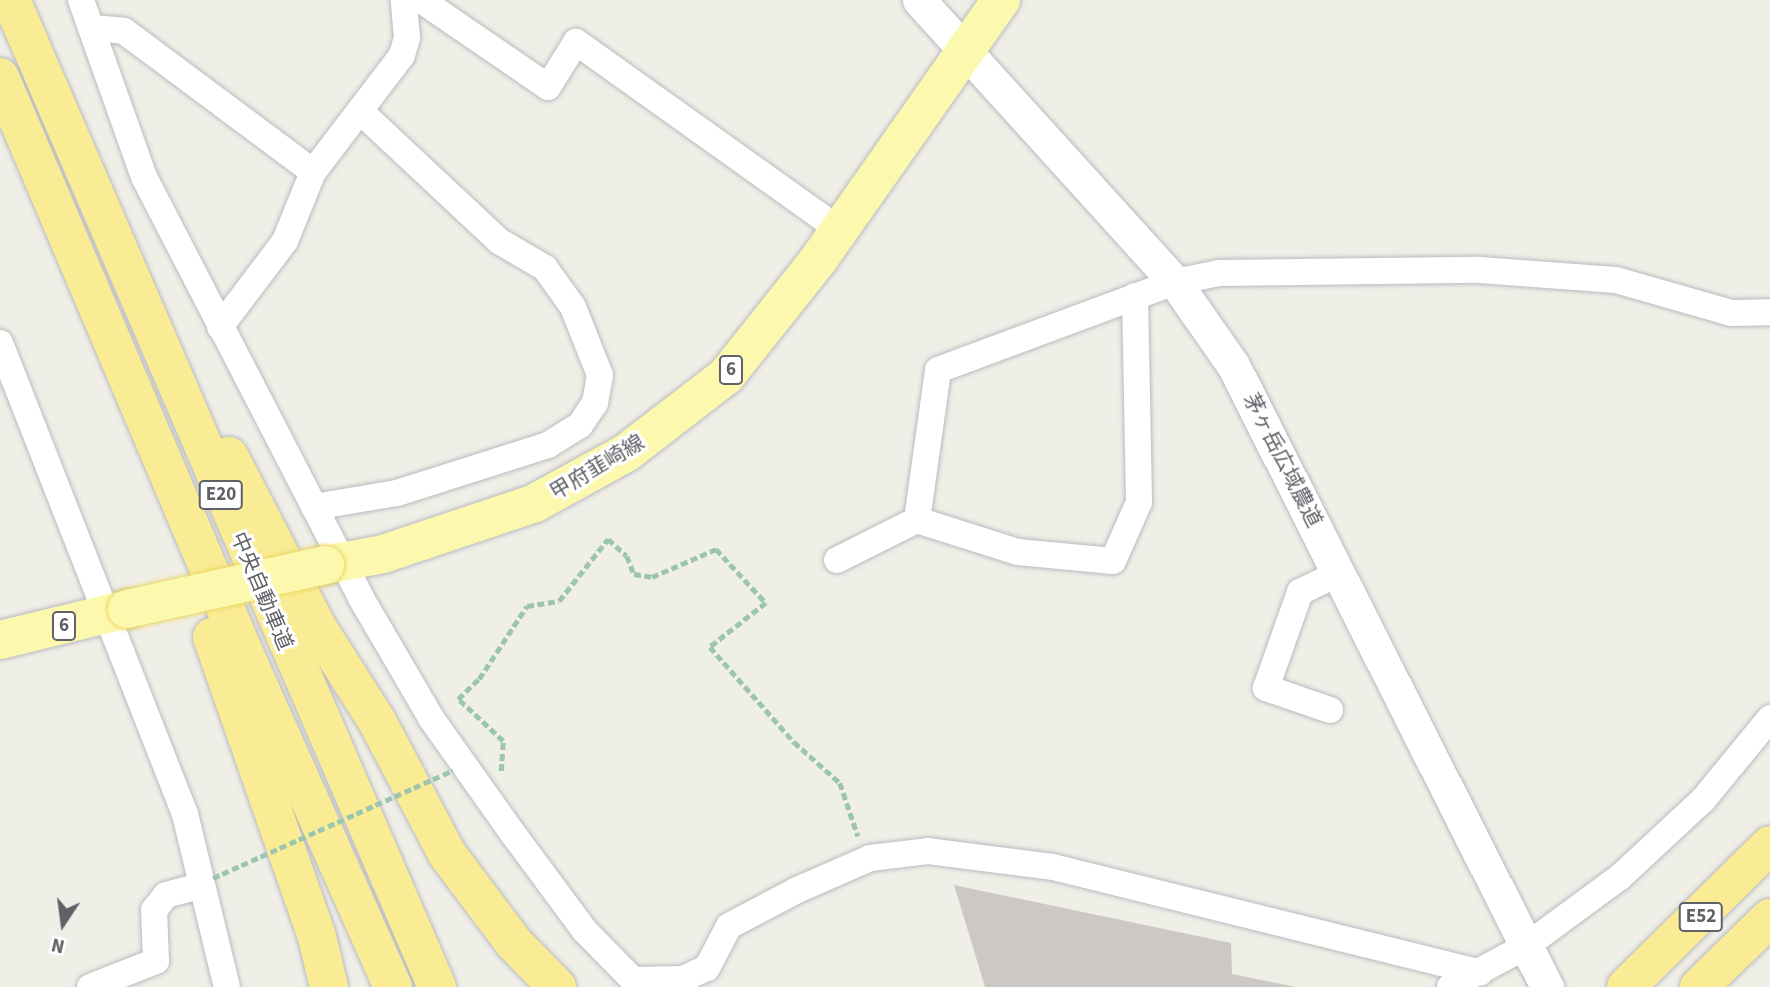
<!DOCTYPE html>
<meta charset="utf-8">
<style>
body{margin:0}
#map{position:relative;width:1770px;height:987px;overflow:hidden;background:#f0efe7;font-family:"Source Sans 3","Noto Sans JP",sans-serif}
div>[style]{position:absolute}
[style*='--x']{left:calc(var(--x)*1px);top:calc(var(--y)*1px);width:calc(var(--w)*1px);rotate:calc(var(--a)*1deg)}
.building>*{inset:0;background:#ccc9c4}
.path>*{height:4.5px;margin-top:-2.25px;transform-origin:0;background:repeating-linear-gradient(90deg,#9cc5ad 0 7px,transparent 0 10.5px)}
.roads{filter:drop-shadow(0 0 2px #b9bbc0) drop-shadow(0 0 2px #b9bbc0)}
.minor>*{height:26px;margin:-13px;padding:0 13px;transform-origin:13px;border-radius:13px;background:#fff}
.tertiary>*{height:33px;margin:-16.5px;padding:0 16.5px;transform-origin:16.5px;border-radius:16.5px;background:#fff}
.primary>*{height:38px;margin:-19px;padding:0 19px;transform-origin:19px;border-radius:19px;background:#fcf9af}
.motorway>*{height:38px;margin:-19px;padding:0 19px;transform-origin:19px;border-radius:19px;background:#faec94}
.path-bridge>*{height:4.5px;margin-top:-2.25px;transform-origin:0;background:repeating-linear-gradient(90deg,#9cc5ad 0 7px,transparent 0 10.5px)}
.bridges{filter:drop-shadow(0 0 2px #edd662) drop-shadow(0 0 2px #edd662)}
.primary-bridge>*{height:38px;margin:-19px;padding:0 19px;transform-origin:19px;border-radius:19px;background:#fcf9af}
span{translate:-50% -50%;white-space:nowrap;text-align:center;line-height:1.15;-webkit-text-stroke:6px #fff;paint-order:stroke}
.shield-label span{padding:2px 5px;background:#fff;border:2px solid;border-radius:5px;-webkit-text-stroke-width:0}
.shield-label{font-size:19px;color:#5e6166;font-weight:700}
.street-label{font-size:21px;color:#5e6166}
.north{position:absolute;left:28px;top:889px;width:70px;height:70px;-webkit-text-stroke:5px #fff;paint-order:stroke;rotate:193deg;font-size:19px;font-weight:700;line-height:28px;text-align:center;color:#5e6166}
.north::after{content:'';display:block;margin:auto;width:24px;height:32px;background:#5e6166;clip-path:polygon(50% 0,100% 100%,50% 72%,0 100%)}
</style>
<div id="map">
<div class="building">
<i style="clip-path:polygon(954px 885px,1231px 943px,1232px 974px,1296px 987px,985px 987px)"></i>
</div>
<div class="path">
<i style="--x:501;--y:771;--w:30;--a:-86"></i>
<i style="--x:503;--y:741;--w:62;--a:-137"></i>
<i style="--x:458;--y:699;--w:29;--a:-44"></i>
<i style="--x:479;--y:679;--w:87;--a:-56.7"></i>
<i style="--x:527;--y:606;--w:32;--a:-9"></i>
<i style="--x:559;--y:601;--w:79;--a:-51.7"></i>
<i style="--x:608;--y:539;--w:25;--a:42"></i>
<i style="--x:627;--y:556;--w:19;--a:69"></i>
<i style="--x:634;--y:574;--w:18;--a:9"></i>
<i style="--x:652;--y:577;--w:70;--a:-23.6"></i>
<i style="--x:716;--y:549;--w:74;--a:47.2"></i>
<i style="--x:766;--y:603;--w:71;--a:141.8"></i>
<i style="--x:710;--y:647;--w:127;--a:48.5"></i>
<i style="--x:794;--y:742;--w:62;--a:41.7"></i>
<i style="--x:840;--y:783;--w:56;--a:71.2"></i>
</div>
<div class="roads">
<div class="minor">
<i style="--x:81;--y:0;--w:188;--a:70.4"></i>
<i style="--x:144;--y:177;--w:474;--a:62.7"></i>
<i style="--x:361;--y:598;--w:139;--a:59.7"></i>
<i style="--x:431;--y:718;--w:138;--a:54.7"></i>
<i style="--x:511;--y:831;--w:124;--a:53.5"></i>
<i style="--x:585;--y:931;--w:78;--a:45.5"></i>
<i style="--x:421;--y:0;--w:154;--a:34.4"></i>
<i style="--x:548;--y:87;--w:53;--a:-58.1"></i>
<i style="--x:576;--y:42;--w:324;--a:35.5"></i>
<i style="--x:92;--y:28;--w:32;--a:5"></i>
<i style="--x:124;--y:31;--w:236;--a:36.7"></i>
<i style="--x:220;--y:327;--w:108;--a:-52.9"></i>
<i style="--x:285;--y:241;--w:74;--a:-67.9"></i>
<i style="--x:313;--y:172;--w:147;--a:-52.7"></i>
<i style="--x:402;--y:55;--w:18;--a:-74"></i>
<i style="--x:407;--y:38;--w:38;--a:-95"></i>
<i style="--x:0;--y:343;--w:506;--a:68.56"></i>
<i style="--x:185;--y:814;--w:178;--a:76.4"></i>
<i style="--x:314;--y:507;--w:84;--a:-9.6"></i>
<i style="--x:397;--y:493;--w:158;--a:-17.6"></i>
<i style="--x:548;--y:445;--w:38;--a:-32"></i>
<i style="--x:580;--y:425;--w:27;--a:-56"></i>
<i style="--x:595;--y:403;--w:28;--a:-80"></i>
<i style="--x:600;--y:375;--w:73;--a:-111.7"></i>
<i style="--x:573;--y:307;--w:48;--a:-125.7"></i>
<i style="--x:545;--y:268;--w:53;--a:-149.6"></i>
<i style="--x:499;--y:241;--w:189;--a:-136.9"></i>
<i style="--x:917;--y:520;--w:106;--a:17.6"></i>
<i style="--x:1018;--y:552;--w:95;--a:5.4"></i>
<i style="--x:1113;--y:561;--w:64;--a:-66.2"></i>
<i style="--x:1139;--y:502;--w:206;--a:-91.1"></i>
<i style="--x:837;--y:560;--w:89;--a:-26.6"></i>
<i style="--x:917;--y:520;--w:151;--a:-82"></i>
<i style="--x:938;--y:370;--w:253;--a:-20.4"></i>
<i style="--x:1175;--y:282;--w:45;--a:-11.6"></i>
<i style="--x:1219;--y:273;--w:261;--a:-0.7"></i>
<i style="--x:1480;--y:270;--w:136;--a:4.2"></i>
<i style="--x:1616;--y:280;--w:120;--a:16"></i>
<i style="--x:1731;--y:313;--w:39;--a:-1"></i>
<i style="--x:1330;--y:710;--w:68;--a:-161"></i>
<i style="--x:1266;--y:688;--w:102;--a:-70.5"></i>
<i style="--x:1300;--y:592;--w:46;--a:-26"></i>
<i style="--x:633;--y:980;--w:50;--a:-1.1"></i>
<i style="--x:683;--y:979;--w:26;--a:-25"></i>
<i style="--x:707;--y:968;--w:47;--a:-62.4"></i>
<i style="--x:729;--y:926;--w:75;--a:-27.9"></i>
<i style="--x:795;--y:891;--w:82;--a:-23.7"></i>
<i style="--x:870;--y:858;--w:58;--a:-6.9"></i>
<i style="--x:928;--y:851;--w:126;--a:7.3"></i>
<i style="--x:1053;--y:867;--w:440;--a:13.9"></i>
<i style="--x:90;--y:987;--w:71;--a:-21.5"></i>
<i style="--x:156;--y:961;--w:51;--a:-92.2"></i>
<i style="--x:154;--y:910;--w:19;--a:-51"></i>
<i style="--x:166;--y:895;--w:35;--a:-15"></i>
<i style="--x:1450;--y:987;--w:86;--a:-28.3"></i>
<i style="--x:1526;--y:946;--w:117;--a:-36.3"></i>
<i style="--x:1620;--y:877;--w:113;--a:-42.9"></i>
<i style="--x:1703;--y:800;--w:106;--a:-50.7"></i>
</div>
<div class="tertiary">
<i style="--x:919;--y:0;--w:381;--a:47.8"></i>
<i style="--x:1175;--y:282;--w:101;--a:55.1"></i>
<i style="--x:1233;--y:365;--w:697;--a:63.21"></i>
</div>
<div class="primary">
<i style="--x:325;--y:565;--w:59;--a:-10.7"></i>
<i style="--x:383;--y:554;--w:160;--a:-18.5"></i>
<i style="--x:535;--y:503;--w:104;--a:-28.8"></i>
<i style="--x:626;--y:453;--w:126;--a:-37.6"></i>
<i style="--x:726;--y:376;--w:149;--a:-51.5"></i>
<i style="--x:819;--y:259;--w:317;--a:-54.9"></i>
<i style="--x:0;--y:640;--w:131;--a:-13.7"></i>
</div>
<div class="motorway">
<i style="--x:11;--y:0;--w:1075;--a:66.65"></i>
<i style="--x:0;--y:77;--w:630;--a:67.02"></i>
<i style="--x:246;--y:657;--w:361;--a:66"></i>
<i style="--x:229;--y:456;--w:196;--a:62.7"></i>
<i style="--x:319;--y:630;--w:108;--a:57.5"></i>
<i style="--x:377;--y:721;--w:150;--a:62.2"></i>
<i style="--x:447;--y:854;--w:110;--a:53.1"></i>
<i style="--x:513;--y:942;--w:63;--a:45.6"></i>
<i style="--x:212;--y:637;--w:318;--a:70.7"></i>
<i style="--x:317;--y:937;--w:51;--a:76.5"></i>
<i style="--x:1626;--y:987;--w:202;--a:-44.6"></i>
<i style="--x:1699;--y:987;--w:99;--a:-44.2"></i>
</div>
</div>
<div class="path-bridge">
<i style="--x:213;--y:878;--w:263;--a:-24.2"></i>
</div>
<div class="bridges">
<div class="primary-bridge">
<i style="--x:127;--y:609;--w:203;--a:-12.5"></i>
</div>
</div>
<div class="shield-label">
<span style="left:731px;top:370px">6</span>
<span style="left:221px;top:495px">E20</span>
<span style="left:64px;top:626px">6</span>
<span style="left:1701px;top:917px">E52</span>
</div>
<div class="street-label">
<span style="left:1283px;top:460px;rotate:63deg">茅ヶ岳広域農道</span>
<span style="left:597px;top:467px;rotate:-31deg">甲府韮崎線</span>
<span style="left:262px;top:591px;rotate:67deg">中央自動車道</span>
</div>
<div class="north">N</div>
</div>
